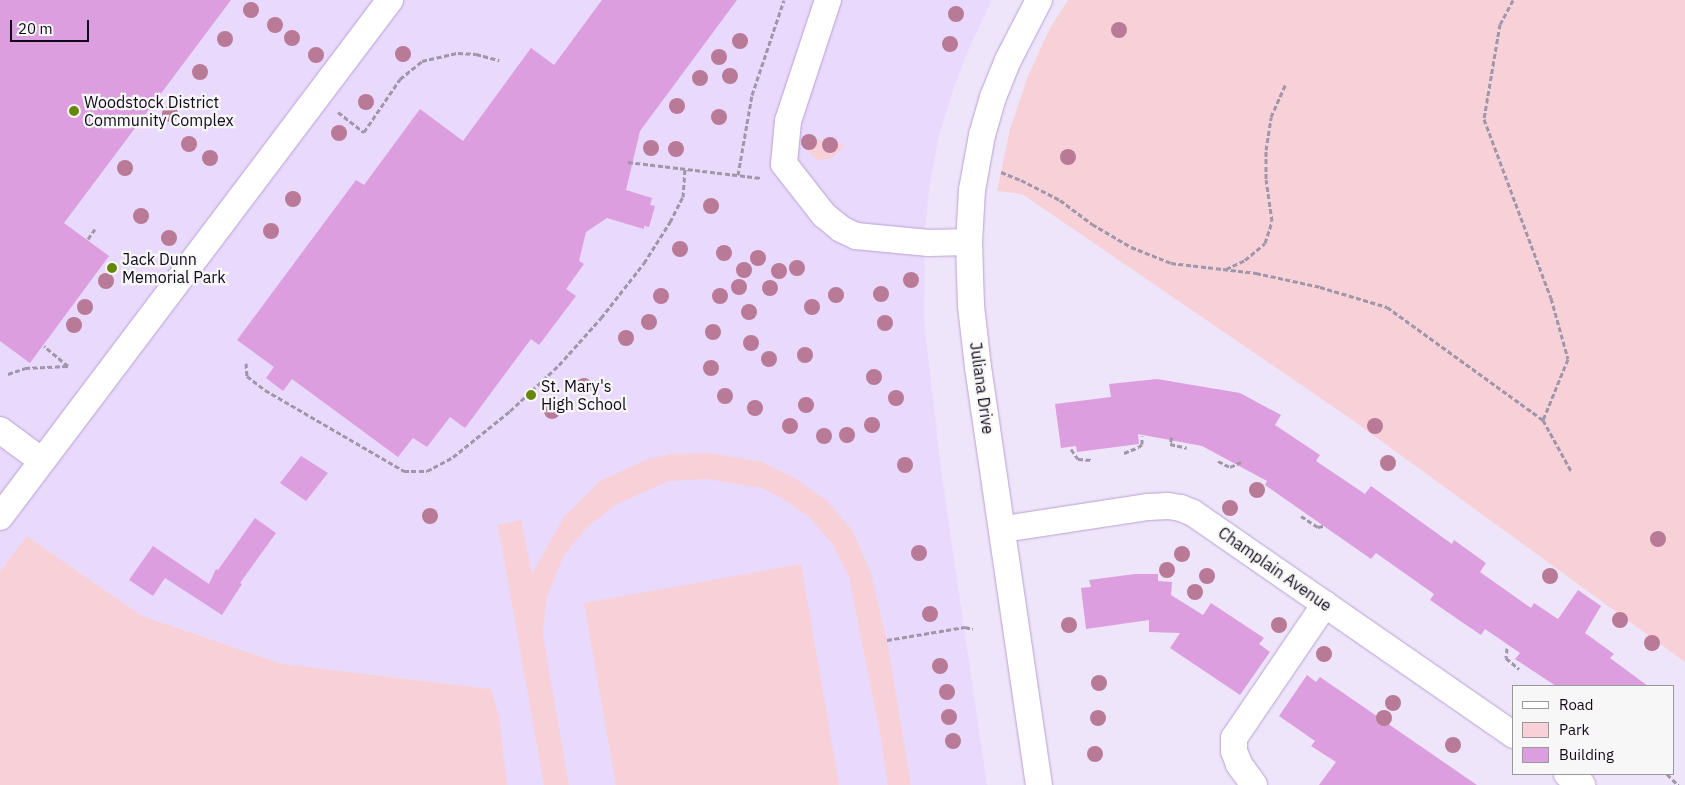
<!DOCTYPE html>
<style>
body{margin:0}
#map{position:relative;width:1685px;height:785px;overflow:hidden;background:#efe5fa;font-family:"IBM Plex Sans",sans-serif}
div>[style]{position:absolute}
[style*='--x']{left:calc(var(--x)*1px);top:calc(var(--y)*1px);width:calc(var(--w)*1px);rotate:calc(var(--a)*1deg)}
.built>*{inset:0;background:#e9d9fc}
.green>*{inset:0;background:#f8d1d8}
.building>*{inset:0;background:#dc9ede}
.path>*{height:3px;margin-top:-1.5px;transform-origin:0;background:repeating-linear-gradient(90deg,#a096aa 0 5px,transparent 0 7.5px)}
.roads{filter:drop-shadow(0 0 1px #b8a1d2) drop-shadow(0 0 1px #b8a1d2)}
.minor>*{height:26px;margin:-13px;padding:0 13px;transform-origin:13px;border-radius:13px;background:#fff}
.trees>*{width:16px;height:16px;margin:-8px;border-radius:50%;background:#b87a96}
.dots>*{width:14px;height:14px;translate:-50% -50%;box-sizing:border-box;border:2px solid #f7f7f7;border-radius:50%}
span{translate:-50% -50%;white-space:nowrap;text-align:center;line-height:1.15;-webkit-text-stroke:4.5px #f7f7f7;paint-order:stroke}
.poi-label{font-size:16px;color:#11081a}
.left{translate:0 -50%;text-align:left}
.street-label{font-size:16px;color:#11081a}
.legend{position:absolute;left:1512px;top:685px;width:162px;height:90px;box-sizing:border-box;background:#f7f7f7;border:1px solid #9b979f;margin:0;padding:6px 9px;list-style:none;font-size:15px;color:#11081a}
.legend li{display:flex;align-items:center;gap:10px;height:25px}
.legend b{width:25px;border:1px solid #9b979f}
.scale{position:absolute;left:10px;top:20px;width:79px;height:22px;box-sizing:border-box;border:2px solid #11081a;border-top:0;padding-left:6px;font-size:15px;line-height:18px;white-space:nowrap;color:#11081a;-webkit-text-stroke:4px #f7f7f7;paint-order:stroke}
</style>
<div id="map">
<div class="built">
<i style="clip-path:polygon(0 0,992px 0,970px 46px,954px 87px,939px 136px,930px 183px,925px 229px,924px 320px,941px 470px,987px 785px,506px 785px,491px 689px,283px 664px,142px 616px,27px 536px,0 571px)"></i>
</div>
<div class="green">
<i style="clip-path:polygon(1068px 0,1685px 0,1685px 662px,1351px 419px,1022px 194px,997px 191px,1010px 129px,1028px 76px,1050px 28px)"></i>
<i style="clip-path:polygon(802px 137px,842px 144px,844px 146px,832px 158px,817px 160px,805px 148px)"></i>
<i style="clip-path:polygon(710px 453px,762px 462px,796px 479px,827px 501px,852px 530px,871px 573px,888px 646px,911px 785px,888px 785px,881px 739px,849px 577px,832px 543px,808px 516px,780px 497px,762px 488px,707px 479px,669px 481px,617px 504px,587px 527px,564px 555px,546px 599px,543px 636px,569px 785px,544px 785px,498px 525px,521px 520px,532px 574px,564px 517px,600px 481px,648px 459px,671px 454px)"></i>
<i style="clip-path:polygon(27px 536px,142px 616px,283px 664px,491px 689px,499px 716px,507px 785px,0 785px,0 571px)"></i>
<i style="clip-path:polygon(801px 564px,839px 785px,616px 785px,584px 603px)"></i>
</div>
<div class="building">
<i style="clip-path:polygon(0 0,231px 0,64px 223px,109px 256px,30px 363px,0 341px)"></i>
<i style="clip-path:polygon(602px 0,737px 0,640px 131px,626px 190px,652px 198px,650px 205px,655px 206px,649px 227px,644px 226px,644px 229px,607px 218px,586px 232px,579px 261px,584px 264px,566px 289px,576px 296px,539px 345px,531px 339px,465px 428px,450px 417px,427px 447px,413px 438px,398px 457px,292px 379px,283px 391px,266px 378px,274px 367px,237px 340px,356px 180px,364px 185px,420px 109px,463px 141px,531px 48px,554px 65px)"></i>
<i style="clip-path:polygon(1157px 379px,1240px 393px,1281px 415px,1275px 425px,1320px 455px,1316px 461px,1365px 494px,1371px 486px,1452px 544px,1454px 540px,1486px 563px,1480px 572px,1531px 608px,1534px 603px,1558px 619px,1578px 590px,1601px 606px,1585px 633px,1614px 654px,1610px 658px,1648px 686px,1556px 686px,1515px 659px,1520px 653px,1485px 629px,1481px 635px,1453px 616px,1430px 600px,1434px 594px,1376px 553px,1371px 559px,1265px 485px,1267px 481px,1202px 446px,1138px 434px,1139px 444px,1077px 452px,1076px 446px,1061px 448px,1055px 404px,1111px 397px,1109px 384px)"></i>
<i style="clip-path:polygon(301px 456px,328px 473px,306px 501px,280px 483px)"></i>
<i style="clip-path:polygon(255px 518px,276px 533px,240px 583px,242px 584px,222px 615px,165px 578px,153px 596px,129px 580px,153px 546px,209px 584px,216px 569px,218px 570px)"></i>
<i style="clip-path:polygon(1135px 574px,1158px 574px,1158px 581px,1172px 582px,1171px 595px,1203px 615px,1211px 603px,1264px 638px,1259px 644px,1270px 652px,1240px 695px,1170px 648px,1180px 633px,1149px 632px,1149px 620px,1086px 629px,1081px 588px,1091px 587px,1089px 580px)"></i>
<i style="clip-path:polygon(1307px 675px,1316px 682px,1320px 677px,1477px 785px,1319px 785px,1336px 762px,1311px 746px,1315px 741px,1279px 716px)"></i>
</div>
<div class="path">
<i style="--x:1513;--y:0;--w:27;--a:118"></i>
<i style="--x:1500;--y:24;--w:96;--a:99.6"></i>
<i style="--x:1484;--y:119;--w:191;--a:69.5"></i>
<i style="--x:1551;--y:298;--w:63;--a:74.4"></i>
<i style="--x:1568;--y:359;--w:66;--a:112.3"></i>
<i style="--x:1543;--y:420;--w:58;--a:61.2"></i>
<i style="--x:338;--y:112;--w:33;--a:38"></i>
<i style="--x:364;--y:132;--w:64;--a:-55.8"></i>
<i style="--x:400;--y:79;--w:28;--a:-39"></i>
<i style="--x:422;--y:61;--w:37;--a:-13"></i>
<i style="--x:458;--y:53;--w:18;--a:3"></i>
<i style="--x:476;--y:54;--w:24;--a:15"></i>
<i style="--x:628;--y:162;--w:134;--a:6.9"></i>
<i style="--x:1001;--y:172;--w:22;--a:22"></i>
<i style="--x:1021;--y:180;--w:44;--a:27.1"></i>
<i style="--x:1060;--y:200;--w:40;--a:37"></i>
<i style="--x:1092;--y:224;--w:45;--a:30.5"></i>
<i style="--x:1131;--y:247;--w:43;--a:21.8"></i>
<i style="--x:1171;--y:263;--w:86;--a:6.7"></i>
<i style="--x:1256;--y:273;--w:66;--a:12.3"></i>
<i style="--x:1320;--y:287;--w:70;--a:16.6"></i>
<i style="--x:1387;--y:307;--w:193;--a:35.9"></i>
<i style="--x:738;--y:175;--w:81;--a:-80.1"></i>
<i style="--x:752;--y:95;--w:100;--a:-71.4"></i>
<i style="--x:88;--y:239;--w:12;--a:-55"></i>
<i style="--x:1226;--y:269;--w:21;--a:-25"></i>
<i style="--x:1245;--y:260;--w:26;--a:-40"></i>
<i style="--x:1265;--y:243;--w:23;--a:-72"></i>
<i style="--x:1272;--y:221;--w:42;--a:-98.1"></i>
<i style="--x:1266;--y:179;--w:29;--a:-90"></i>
<i style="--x:1266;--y:150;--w:33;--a:-81"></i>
<i style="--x:1271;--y:117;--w:37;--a:-66"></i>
<i style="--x:246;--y:363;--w:13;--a:86"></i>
<i style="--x:247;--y:376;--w:23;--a:38"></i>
<i style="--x:265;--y:390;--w:161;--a:30.2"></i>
<i style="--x:404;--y:471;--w:23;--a:0"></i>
<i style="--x:427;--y:471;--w:30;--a:-28"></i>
<i style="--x:453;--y:457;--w:73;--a:-38.9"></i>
<i style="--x:510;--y:411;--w:67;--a:-43.2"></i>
<i style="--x:559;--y:365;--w:63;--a:-48.2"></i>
<i style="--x:601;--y:318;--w:70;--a:-52"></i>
<i style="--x:644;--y:263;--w:49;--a:-57.6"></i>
<i style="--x:670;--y:222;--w:28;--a:-63"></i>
<i style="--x:683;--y:197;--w:28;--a:-86"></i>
<i style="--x:8;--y:374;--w:18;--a:-19"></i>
<i style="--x:25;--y:368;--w:43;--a:-2.7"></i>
<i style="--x:68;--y:366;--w:31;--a:-140"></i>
<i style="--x:1172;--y:437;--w:7;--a:106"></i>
<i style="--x:1170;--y:444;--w:17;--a:13"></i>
<i style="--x:1071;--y:449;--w:12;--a:55"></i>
<i style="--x:1078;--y:459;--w:14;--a:4"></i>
<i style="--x:1124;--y:453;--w:16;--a:-22"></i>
<i style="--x:1139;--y:447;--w:4;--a:-45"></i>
<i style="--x:1142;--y:444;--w:8;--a:-90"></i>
<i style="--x:1218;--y:461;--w:13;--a:27"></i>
<i style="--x:1230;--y:467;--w:12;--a:-24"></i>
<i style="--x:1301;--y:516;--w:20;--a:33"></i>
<i style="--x:1318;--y:527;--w:5;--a:-11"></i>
<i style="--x:887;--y:640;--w:79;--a:-9.5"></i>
<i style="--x:965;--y:627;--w:8;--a:14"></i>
<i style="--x:1507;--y:648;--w:10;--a:96"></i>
<i style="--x:1506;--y:658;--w:17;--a:40"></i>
<i style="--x:1667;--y:774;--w:16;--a:45"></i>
</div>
<div class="roads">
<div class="minor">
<i style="--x:828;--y:0;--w:127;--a:108.3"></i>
<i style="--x:788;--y:121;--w:43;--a:95.3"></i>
<i style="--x:784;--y:164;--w:65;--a:51.9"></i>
<i style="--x:824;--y:215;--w:22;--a:39"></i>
<i style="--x:841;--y:229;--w:17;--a:25"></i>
<i style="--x:856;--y:236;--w:73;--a:5.5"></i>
<i style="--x:929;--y:243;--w:40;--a:-1.4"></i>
<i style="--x:1039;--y:0;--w:68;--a:117.3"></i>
<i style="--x:1008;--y:60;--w:40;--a:112"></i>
<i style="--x:993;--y:97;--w:40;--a:106"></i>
<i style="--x:982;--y:135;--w:56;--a:100.3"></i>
<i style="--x:972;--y:190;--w:52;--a:93.3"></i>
<i style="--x:969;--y:242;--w:64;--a:88.2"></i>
<i style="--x:971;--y:306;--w:61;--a:83.5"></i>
<i style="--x:978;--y:367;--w:422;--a:81.7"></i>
<i style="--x:0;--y:430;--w:52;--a:36.4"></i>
<i style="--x:0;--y:517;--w:648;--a:-52.97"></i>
<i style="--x:1004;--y:529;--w:146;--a:-8.7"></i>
<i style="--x:1148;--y:507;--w:20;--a:-3"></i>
<i style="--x:1168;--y:506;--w:13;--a:9"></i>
<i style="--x:1181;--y:508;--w:13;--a:23"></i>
<i style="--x:1193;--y:513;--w:390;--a:34.7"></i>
<i style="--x:1567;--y:774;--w:19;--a:36"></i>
<i style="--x:1254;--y:785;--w:26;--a:-126"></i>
<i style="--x:1239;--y:764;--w:14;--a:-111"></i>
<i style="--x:1234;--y:751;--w:13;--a:-90"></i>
<i style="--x:1234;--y:738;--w:162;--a:-55.8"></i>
</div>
</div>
<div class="trees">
<i style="left:251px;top:10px"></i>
<i style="left:956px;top:14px"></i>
<i style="left:275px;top:25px"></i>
<i style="left:1119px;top:30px"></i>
<i style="left:292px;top:38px"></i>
<i style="left:225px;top:39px"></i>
<i style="left:740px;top:41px"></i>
<i style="left:950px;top:44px"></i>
<i style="left:403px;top:54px"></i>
<i style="left:316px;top:55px"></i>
<i style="left:719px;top:57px"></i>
<i style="left:200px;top:72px"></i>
<i style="left:730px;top:76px"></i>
<i style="left:700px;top:78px"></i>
<i style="left:366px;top:102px"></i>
<i style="left:677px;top:106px"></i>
<i style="left:170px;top:114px"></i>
<i style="left:719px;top:117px"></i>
<i style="left:339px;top:133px"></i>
<i style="left:809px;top:142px"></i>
<i style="left:189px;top:144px"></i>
<i style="left:830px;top:145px"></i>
<i style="left:651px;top:148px"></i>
<i style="left:676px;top:149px"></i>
<i style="left:1068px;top:157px"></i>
<i style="left:210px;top:158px"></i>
<i style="left:125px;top:168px"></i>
<i style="left:293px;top:199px"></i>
<i style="left:711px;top:206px"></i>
<i style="left:141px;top:216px"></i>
<i style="left:271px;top:231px"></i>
<i style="left:169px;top:238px"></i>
<i style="left:680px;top:249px"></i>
<i style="left:724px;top:253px"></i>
<i style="left:758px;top:258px"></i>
<i style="left:797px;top:268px"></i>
<i style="left:744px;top:270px"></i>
<i style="left:779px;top:271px"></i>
<i style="left:911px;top:280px"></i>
<i style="left:106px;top:281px"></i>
<i style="left:739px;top:287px"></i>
<i style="left:770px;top:288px"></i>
<i style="left:881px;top:294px"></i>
<i style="left:836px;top:295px"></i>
<i style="left:661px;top:296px"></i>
<i style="left:720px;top:296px"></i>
<i style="left:85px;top:307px"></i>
<i style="left:812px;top:307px"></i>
<i style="left:749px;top:312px"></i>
<i style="left:649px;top:322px"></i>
<i style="left:885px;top:323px"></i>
<i style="left:74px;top:325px"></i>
<i style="left:713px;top:332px"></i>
<i style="left:626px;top:338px"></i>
<i style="left:751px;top:343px"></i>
<i style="left:805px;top:355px"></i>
<i style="left:769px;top:359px"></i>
<i style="left:711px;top:368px"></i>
<i style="left:874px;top:377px"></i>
<i style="left:584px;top:386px"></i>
<i style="left:725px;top:396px"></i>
<i style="left:896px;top:398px"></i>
<i style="left:806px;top:405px"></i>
<i style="left:755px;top:408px"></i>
<i style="left:552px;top:411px"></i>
<i style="left:872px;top:425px"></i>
<i style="left:790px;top:426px"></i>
<i style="left:1375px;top:426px"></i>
<i style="left:847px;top:435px"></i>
<i style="left:824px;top:436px"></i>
<i style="left:1388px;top:463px"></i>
<i style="left:905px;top:465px"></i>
<i style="left:1257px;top:490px"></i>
<i style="left:1230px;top:508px"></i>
<i style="left:430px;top:516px"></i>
<i style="left:1658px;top:539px"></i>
<i style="left:919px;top:553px"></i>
<i style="left:1182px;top:554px"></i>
<i style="left:1167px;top:570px"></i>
<i style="left:1207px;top:576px"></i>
<i style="left:1550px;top:576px"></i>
<i style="left:1195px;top:592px"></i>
<i style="left:930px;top:614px"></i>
<i style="left:1620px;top:620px"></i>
<i style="left:1069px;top:625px"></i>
<i style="left:1279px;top:625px"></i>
<i style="left:1652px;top:643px"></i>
<i style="left:1324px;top:654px"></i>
<i style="left:940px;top:666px"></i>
<i style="left:1099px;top:683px"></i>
<i style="left:947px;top:692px"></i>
<i style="left:1393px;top:703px"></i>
<i style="left:949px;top:717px"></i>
<i style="left:1098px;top:718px"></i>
<i style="left:1384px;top:718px"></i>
<i style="left:953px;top:741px"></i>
<i style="left:1453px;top:745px"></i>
<i style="left:1095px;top:754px"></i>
</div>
<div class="dots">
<i style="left:74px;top:111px;background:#65880b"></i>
<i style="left:112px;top:268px;background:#65880b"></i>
<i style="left:531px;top:395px;background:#65880b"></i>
</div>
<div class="poi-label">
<span class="left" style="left:84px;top:111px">Woodstock District<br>Community Complex</span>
<span class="left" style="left:122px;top:268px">Jack Dunn<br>Memorial Park</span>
<span class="left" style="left:541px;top:395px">St. Mary's<br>High School</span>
</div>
<div class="street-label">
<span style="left:982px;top:388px;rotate:82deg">Juliana Drive</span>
<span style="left:1275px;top:569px;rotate:35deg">Champlain Avenue</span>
</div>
<ul class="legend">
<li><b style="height:6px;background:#fff"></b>Road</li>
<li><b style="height:14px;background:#f8d1d8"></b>Park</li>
<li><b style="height:14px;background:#dc9ede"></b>Building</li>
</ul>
<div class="scale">20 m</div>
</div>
